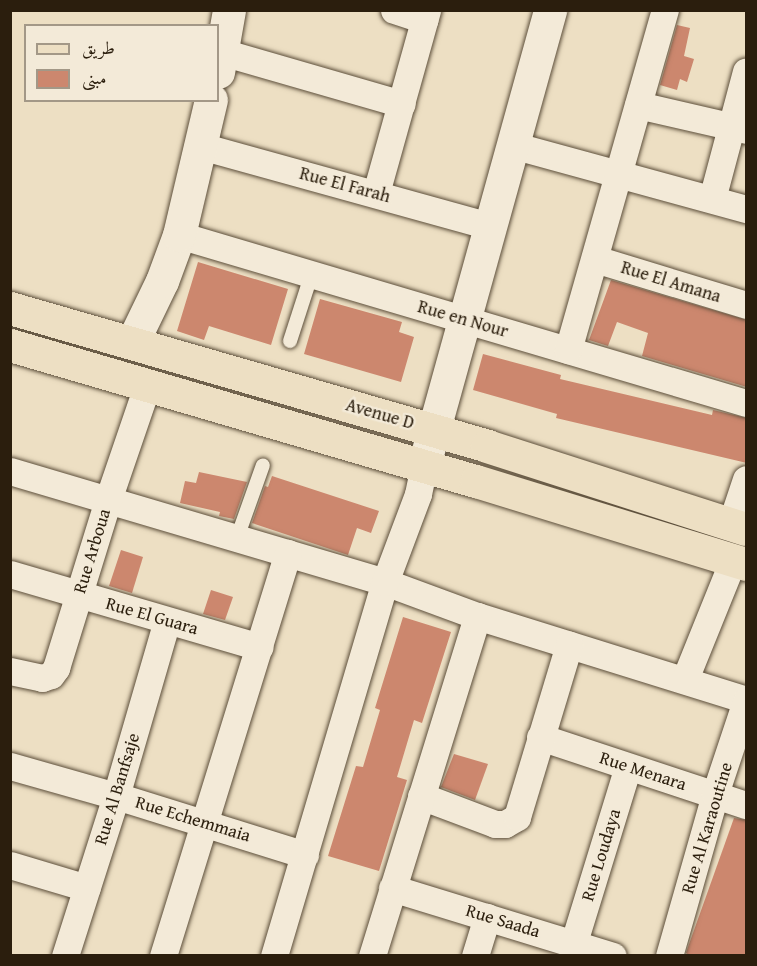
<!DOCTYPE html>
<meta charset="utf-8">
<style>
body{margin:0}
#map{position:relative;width:757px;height:966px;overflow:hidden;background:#eddfc3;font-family:"Gentium Book Plus",Amiri,serif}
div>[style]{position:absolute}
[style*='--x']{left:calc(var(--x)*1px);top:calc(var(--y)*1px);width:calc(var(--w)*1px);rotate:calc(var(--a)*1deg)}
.building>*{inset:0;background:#cc876e}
.roads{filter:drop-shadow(0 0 2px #5c4e3a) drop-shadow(0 0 2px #5c4e3a)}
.lane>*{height:14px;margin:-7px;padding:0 7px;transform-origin:7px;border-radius:7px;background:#f3ead8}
.street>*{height:27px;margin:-13.5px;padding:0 13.5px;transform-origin:13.5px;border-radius:13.5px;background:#f3ead8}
.secondary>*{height:33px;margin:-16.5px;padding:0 16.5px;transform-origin:16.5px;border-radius:16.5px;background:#f3ead8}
.primary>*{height:33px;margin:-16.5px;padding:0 16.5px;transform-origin:16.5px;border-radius:16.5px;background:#eddfc3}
span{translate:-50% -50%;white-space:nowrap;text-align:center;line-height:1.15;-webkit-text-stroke:4.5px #f3ead8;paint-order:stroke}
.street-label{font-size:18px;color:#2b1e0d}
.frame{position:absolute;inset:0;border:12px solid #2b1e0d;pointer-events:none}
.legend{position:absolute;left:24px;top:24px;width:195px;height:78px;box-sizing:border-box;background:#f3ead8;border:2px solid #a39887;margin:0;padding:8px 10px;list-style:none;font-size:18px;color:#2b1e0d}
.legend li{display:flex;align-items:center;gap:12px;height:30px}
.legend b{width:30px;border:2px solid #a39887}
</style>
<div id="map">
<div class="building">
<i style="clip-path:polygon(677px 25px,690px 28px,684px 56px,694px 59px,687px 82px,680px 79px,677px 90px,660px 85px)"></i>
<i style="clip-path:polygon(198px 262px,288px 289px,271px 345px,209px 326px,204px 340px,177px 331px)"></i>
<i style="clip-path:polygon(611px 280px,747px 320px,747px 387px,642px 356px,648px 333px,617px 322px,608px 346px,589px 340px)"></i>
<i style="clip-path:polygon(320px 299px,402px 322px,399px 332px,414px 337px,401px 382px,304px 354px)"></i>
<i style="clip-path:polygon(483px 354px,561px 375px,560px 379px,712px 415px,713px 410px,747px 418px,747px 463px,556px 418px,557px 414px,473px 390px)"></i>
<i style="clip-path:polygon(199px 472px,247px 482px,234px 519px,219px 516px,220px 512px,180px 503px,185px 481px,196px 483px)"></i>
<i style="clip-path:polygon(272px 476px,379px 511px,371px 533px,357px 528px,348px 555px,252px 523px,265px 486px,268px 487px)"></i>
<i style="clip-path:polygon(121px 550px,143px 557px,132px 593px,109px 586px)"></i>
<i style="clip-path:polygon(211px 590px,233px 597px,225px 620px,203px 614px)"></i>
<i style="clip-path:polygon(403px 617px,451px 632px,422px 723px,414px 720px,397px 777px,407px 780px,379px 871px,328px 856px,356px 766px,363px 767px,380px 710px,375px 708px)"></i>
<i style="clip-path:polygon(454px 754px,488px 764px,475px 800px,441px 787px)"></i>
<i style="clip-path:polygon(734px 818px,747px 820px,747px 956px,690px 956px,686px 953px,688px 947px)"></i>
</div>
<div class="roads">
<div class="lane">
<i style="--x:290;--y:341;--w:68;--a:-72.1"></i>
<i style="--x:237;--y:538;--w:77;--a:-70.4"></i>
</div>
<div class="street">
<i style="--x:394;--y:10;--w:32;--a:18"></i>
<i style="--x:222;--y:52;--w:187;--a:16.1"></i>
<i style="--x:638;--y:105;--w:111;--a:13"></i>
<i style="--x:512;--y:145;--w:243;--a:15.3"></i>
<i style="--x:201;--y:146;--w:299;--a:15.5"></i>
<i style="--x:376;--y:193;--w:190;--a:-74.4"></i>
<i style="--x:712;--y:199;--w:132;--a:-75.1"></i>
<i style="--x:179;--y:235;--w:591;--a:16.5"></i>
<i style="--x:595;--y:259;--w:158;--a:16.9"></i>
<i style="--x:568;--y:350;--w:354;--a:-74.1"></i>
<i style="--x:10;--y:471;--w:391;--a:16.5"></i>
<i style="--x:385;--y:582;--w:98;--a:20.3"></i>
<i style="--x:477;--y:616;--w:282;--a:17.3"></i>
<i style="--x:731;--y:524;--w:47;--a:-71.6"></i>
<i style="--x:10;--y:574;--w:260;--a:16.3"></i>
<i style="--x:10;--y:671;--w:33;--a:12"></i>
<i style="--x:42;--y:678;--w:9;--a:-18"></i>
<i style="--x:51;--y:675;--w:9;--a:-54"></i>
<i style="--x:56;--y:668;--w:176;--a:-72.8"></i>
<i style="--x:108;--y:500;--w:120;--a:-71.1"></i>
<i style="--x:685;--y:679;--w:128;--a:-68"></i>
<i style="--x:540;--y:737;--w:217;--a:18.3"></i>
<i style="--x:10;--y:766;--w:110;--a:15.8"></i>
<i style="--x:116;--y:796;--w:198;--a:17.3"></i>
<i style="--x:421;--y:796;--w:79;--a:20.7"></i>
<i style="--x:495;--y:824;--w:10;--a:0"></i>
<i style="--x:505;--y:824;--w:14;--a:-30"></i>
<i style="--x:517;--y:817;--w:180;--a:-73.2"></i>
<i style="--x:10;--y:865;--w:80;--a:16.6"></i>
<i style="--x:392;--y:888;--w:231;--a:17.1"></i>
<i style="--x:574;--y:942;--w:183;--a:-72.9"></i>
<i style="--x:65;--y:956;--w:168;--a:-72.3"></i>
<i style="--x:116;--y:796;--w:182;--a:-73.8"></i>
<i style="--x:163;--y:956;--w:422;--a:-72.8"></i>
<i style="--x:274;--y:956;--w:390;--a:-73.5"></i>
<i style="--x:385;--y:582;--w:94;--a:-69.4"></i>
<i style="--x:418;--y:494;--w:30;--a:-78"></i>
<i style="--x:372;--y:956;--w:356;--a:-72.8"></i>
<i style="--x:475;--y:956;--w:41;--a:-72.9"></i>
<i style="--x:669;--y:956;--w:168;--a:-74.1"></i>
<i style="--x:715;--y:794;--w:98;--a:-71.6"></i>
</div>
<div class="secondary">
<i style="--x:218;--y:72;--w:63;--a:-79.9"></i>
<i style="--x:132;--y:343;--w:69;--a:-64.2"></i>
<i style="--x:162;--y:281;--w:49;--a:-69.7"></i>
<i style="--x:179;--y:235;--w:139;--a:-76.7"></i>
<i style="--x:424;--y:465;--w:472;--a:-74.5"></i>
</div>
<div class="primary">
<i style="--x:10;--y:308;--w:497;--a:16.1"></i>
<i style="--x:487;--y:446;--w:272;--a:17.8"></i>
<i style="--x:10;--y:345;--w:485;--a:16.3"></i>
<i style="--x:476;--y:481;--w:282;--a:17.1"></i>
</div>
</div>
<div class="street-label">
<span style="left:345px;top:185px;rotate:15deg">Rue El Farah</span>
<span style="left:671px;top:282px;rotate:17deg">Rue El Amana</span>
<span style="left:463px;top:319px;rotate:16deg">Rue en Nour</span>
<span style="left:380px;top:414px;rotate:16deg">Avenue D</span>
<span style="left:92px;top:551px;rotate:-73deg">Rue Arboua</span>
<span style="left:152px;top:616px;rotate:16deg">Rue El Guara</span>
<span style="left:643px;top:771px;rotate:18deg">Rue Menara</span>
<span style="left:117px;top:789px;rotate:-73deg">Rue Al Banfsaje</span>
<span style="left:193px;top:819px;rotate:17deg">Rue Echemmaia</span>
<span style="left:707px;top:828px;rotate:-73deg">Rue Al Karaoutine</span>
<span style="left:601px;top:855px;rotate:-73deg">Rue Loudaya</span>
<span style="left:503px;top:921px;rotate:17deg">Rue Saada</span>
</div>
<div class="frame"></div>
<ul class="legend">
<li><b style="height:8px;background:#eddfc3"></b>طريق</li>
<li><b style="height:16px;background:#cc876e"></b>مبنى</li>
</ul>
</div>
